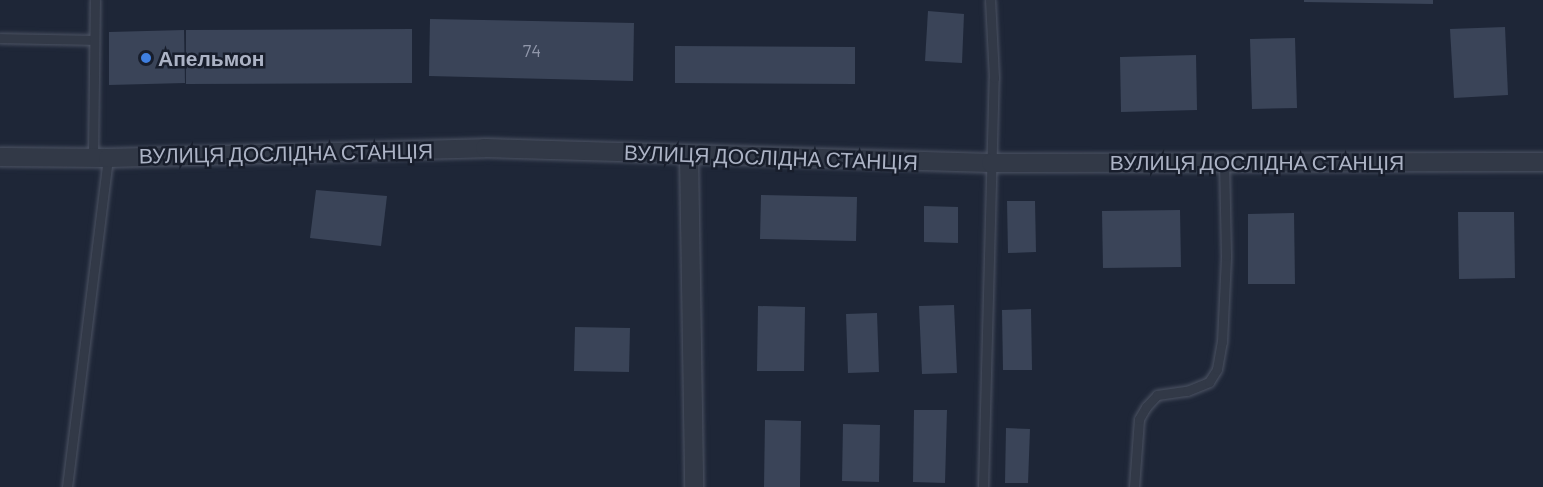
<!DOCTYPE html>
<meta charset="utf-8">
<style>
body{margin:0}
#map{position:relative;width:1543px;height:487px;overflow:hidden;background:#1e2637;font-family:Barlow,sans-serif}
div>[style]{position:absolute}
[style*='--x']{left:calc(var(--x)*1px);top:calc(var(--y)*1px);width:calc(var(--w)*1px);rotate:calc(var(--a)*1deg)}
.building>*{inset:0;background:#3a4458}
.roads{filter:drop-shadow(0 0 2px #4c5363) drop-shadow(0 0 2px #4c5363)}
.lane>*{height:9px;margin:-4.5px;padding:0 4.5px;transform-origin:4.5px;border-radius:4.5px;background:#323947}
.street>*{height:18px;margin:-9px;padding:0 9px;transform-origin:9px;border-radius:9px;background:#323947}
.dots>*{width:16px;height:16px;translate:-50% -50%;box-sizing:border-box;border:3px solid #181e2c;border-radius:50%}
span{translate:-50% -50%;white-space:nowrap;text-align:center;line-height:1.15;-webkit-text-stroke:5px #181e2c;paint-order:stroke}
.number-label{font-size:18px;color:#9097aa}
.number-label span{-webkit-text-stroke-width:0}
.poi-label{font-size:21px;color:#acb3c5;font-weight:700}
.left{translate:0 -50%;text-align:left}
.street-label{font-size:21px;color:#acb3c5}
</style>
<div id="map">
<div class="building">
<i style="clip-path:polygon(1304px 0,1433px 0,1433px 4px,1304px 2px)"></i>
<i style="clip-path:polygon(928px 11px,964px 14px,962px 63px,925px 61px)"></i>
<i style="clip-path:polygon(430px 19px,634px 23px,633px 81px,429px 76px)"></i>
<i style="clip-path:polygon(1505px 27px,1508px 95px,1454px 98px,1450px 29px)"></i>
<i style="clip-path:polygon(412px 29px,412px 83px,186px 84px,186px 30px)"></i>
<i style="clip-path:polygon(184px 30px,185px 83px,109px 85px,109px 32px)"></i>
<i style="clip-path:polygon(1295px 38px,1297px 108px,1252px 109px,1250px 39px)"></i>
<i style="clip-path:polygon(675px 46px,855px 47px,855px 84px,675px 83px)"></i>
<i style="clip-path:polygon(1196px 55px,1197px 110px,1121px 112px,1120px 57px)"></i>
<i style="clip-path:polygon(316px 190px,387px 196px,381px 246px,310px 238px)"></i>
<i style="clip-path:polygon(761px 195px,857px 197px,856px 241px,760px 239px)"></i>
<i style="clip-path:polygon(1007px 201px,1035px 201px,1036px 252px,1008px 253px)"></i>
<i style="clip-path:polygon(924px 206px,958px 207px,958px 243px,924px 242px)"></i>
<i style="clip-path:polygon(1180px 210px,1181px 267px,1103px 268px,1102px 211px)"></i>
<i style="clip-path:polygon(1458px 212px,1514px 212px,1515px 278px,1459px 279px)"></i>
<i style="clip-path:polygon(1294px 213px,1295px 284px,1248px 284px,1248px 214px)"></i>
<i style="clip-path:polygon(954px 305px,957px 373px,922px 374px,919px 306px)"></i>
<i style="clip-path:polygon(758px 306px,805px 307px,804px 371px,757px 371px)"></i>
<i style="clip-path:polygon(1031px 309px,1032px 370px,1003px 370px,1002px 310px)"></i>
<i style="clip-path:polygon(877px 313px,879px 372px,848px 373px,846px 314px)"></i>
<i style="clip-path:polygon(575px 327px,630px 328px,629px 372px,574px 371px)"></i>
<i style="clip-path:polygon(914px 410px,947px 410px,945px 483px,913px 482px)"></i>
<i style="clip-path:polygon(765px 420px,801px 421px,800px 487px,764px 487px)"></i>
<i style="clip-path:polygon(843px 424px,880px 425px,879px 482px,842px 481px)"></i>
<i style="clip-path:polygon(1006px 428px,1030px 429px,1028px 483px,1005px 483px)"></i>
</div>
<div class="roads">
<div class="lane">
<i style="--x:0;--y:38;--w:94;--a:1.2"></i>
<i style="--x:93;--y:157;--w:157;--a:-89.3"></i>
<i style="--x:67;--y:487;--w:332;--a:-82.9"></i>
<i style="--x:983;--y:487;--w:409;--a:-88.5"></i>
<i style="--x:994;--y:78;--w:78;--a:-92.9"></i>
<i style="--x:1134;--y:487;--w:68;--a:-85.8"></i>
<i style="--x:1139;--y:419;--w:14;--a:-60"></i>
<i style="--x:1146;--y:407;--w:16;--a:-47"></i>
<i style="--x:1157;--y:395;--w:30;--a:-8"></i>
<i style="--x:1187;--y:391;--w:24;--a:-22"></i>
<i style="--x:1209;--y:382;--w:15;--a:-58"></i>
<i style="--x:1217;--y:369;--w:27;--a:-80"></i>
<i style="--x:1222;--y:342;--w:86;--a:-87.3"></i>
<i style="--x:1226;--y:256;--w:94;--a:-91.2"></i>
</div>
<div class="street">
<i style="--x:689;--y:155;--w:332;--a:89.1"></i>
<i style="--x:0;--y:157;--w:108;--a:0.5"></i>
<i style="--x:108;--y:158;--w:377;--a:-1.5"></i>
<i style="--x:485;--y:148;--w:506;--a:1.7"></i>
<i style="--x:991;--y:163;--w:552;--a:-0.1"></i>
</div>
</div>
<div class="dots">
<i style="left:146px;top:58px;background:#3f7fe0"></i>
</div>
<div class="number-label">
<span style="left:532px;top:50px">74</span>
</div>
<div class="poi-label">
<span class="left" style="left:158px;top:58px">Апельмон</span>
</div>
<div class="street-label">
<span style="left:286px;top:153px;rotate:-1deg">ВУЛИЦЯ ДОСЛІДНА СТАНЦІЯ</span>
<span style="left:771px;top:157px;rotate:2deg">ВУЛИЦЯ ДОСЛІДНА СТАНЦІЯ</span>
<span style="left:1257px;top:162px">ВУЛИЦЯ ДОСЛІДНА СТАНЦІЯ</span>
</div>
</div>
